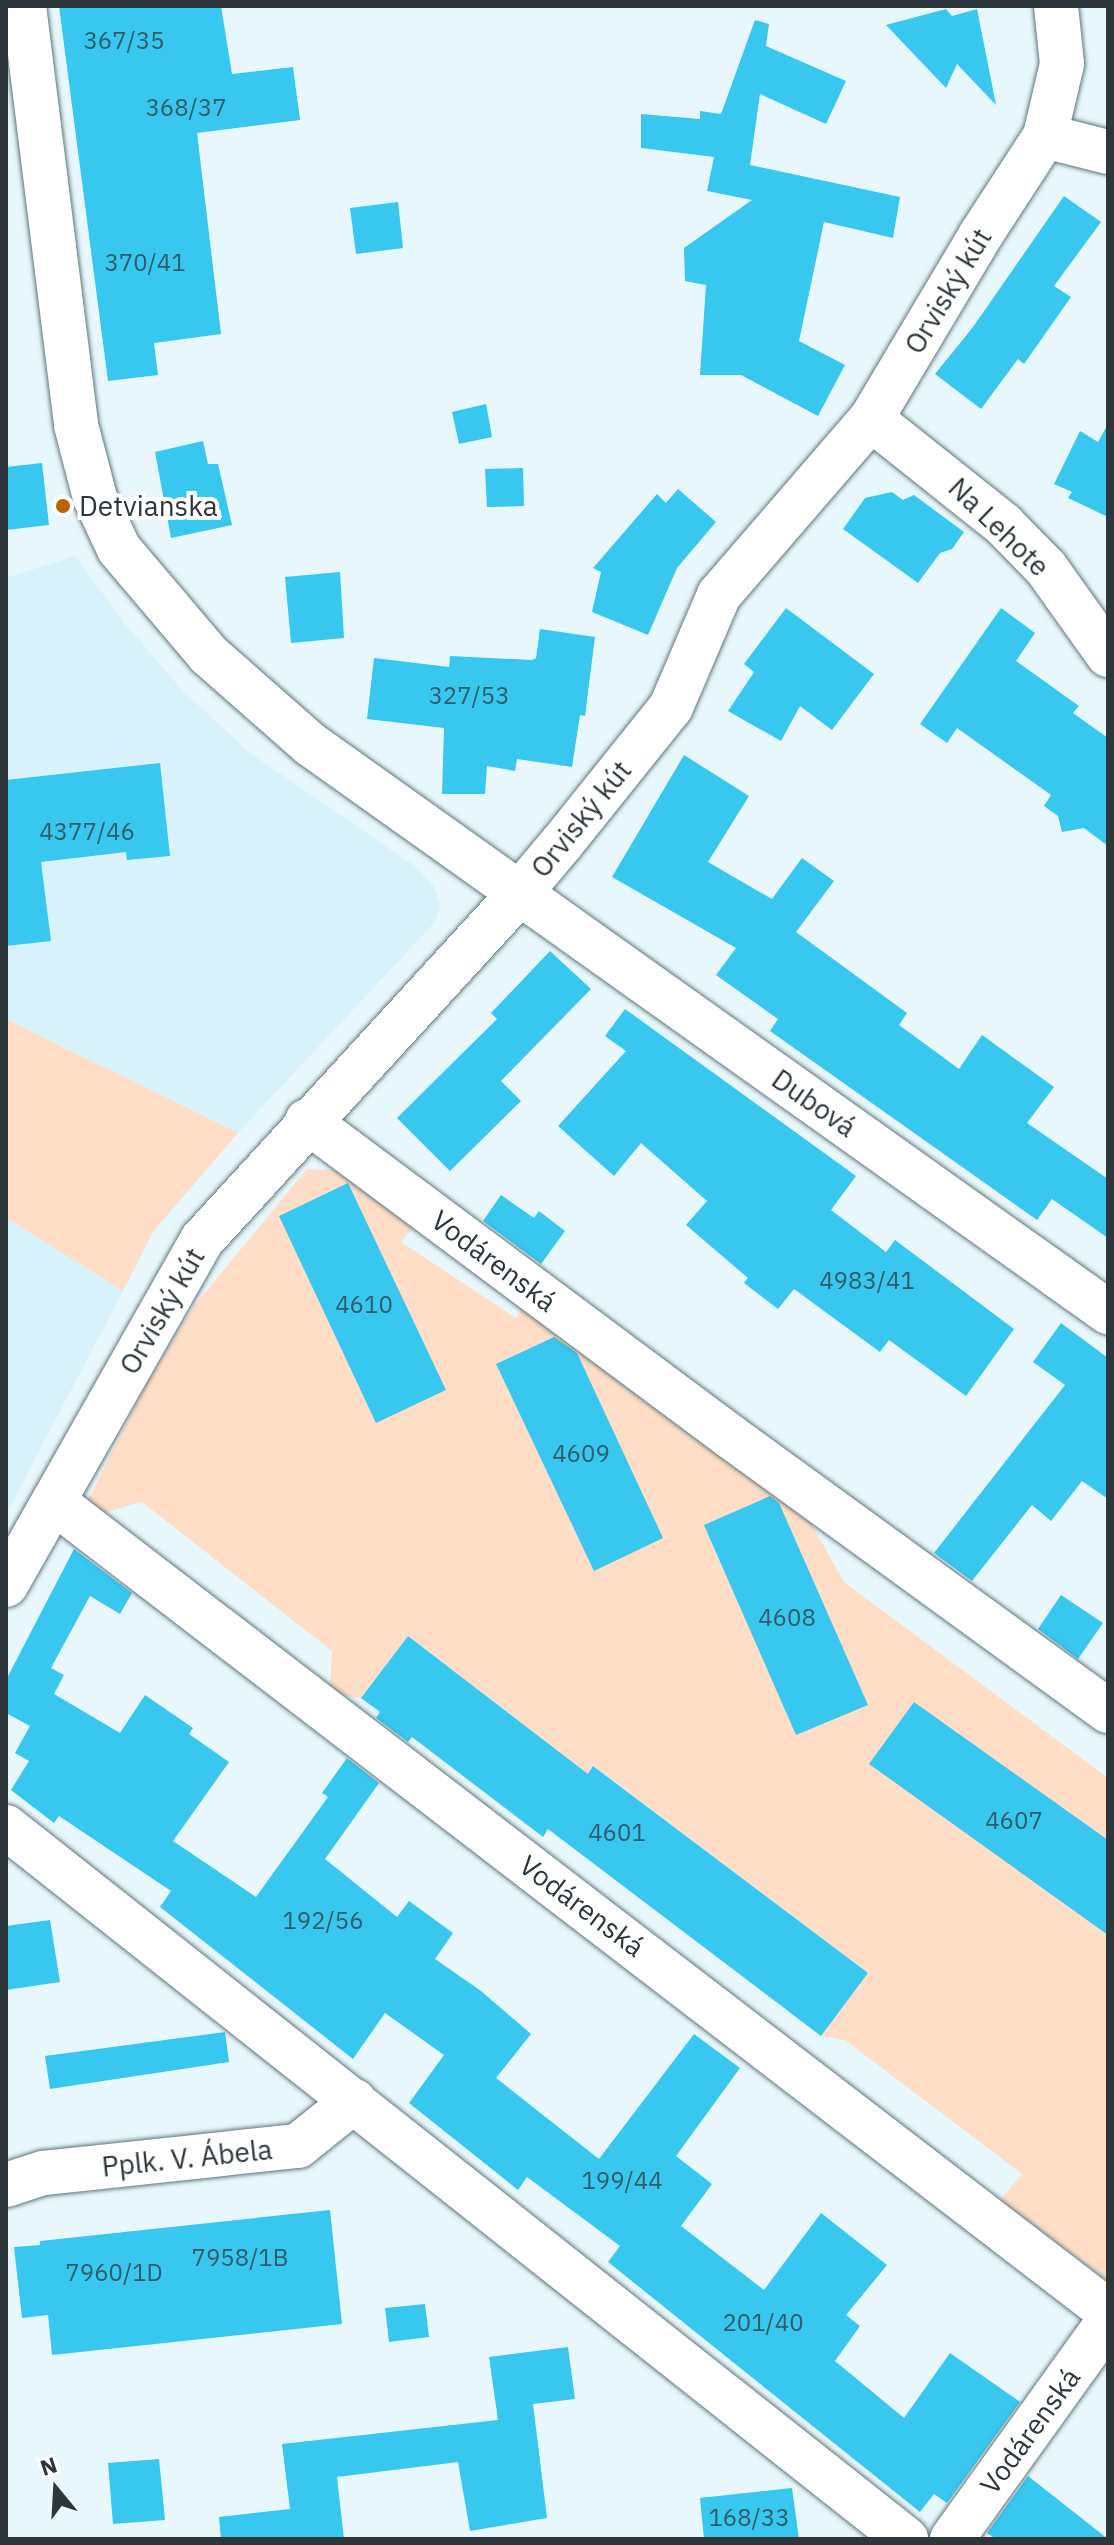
<!DOCTYPE html>
<meta charset="utf-8">
<style>
body{margin:0}
#map{position:relative;width:1114px;height:2545px;overflow:hidden;background:#e8f7fc;font-family:"IBM Plex Sans",sans-serif}
div>[style]{position:absolute}
[style*='--x']{left:calc(var(--x)*1px);top:calc(var(--y)*1px);width:calc(var(--w)*1px);rotate:calc(var(--a)*1deg)}
.built>*{inset:0;background:#d7f2fb}
.green>*{inset:0;background:#ffdec7}
.building>*{inset:0;background:#38c7ef}
.roads{filter:drop-shadow(0 0 2px #5f767e) drop-shadow(0 0 2px #5f767e)}
.minor>*{height:44px;margin:-22px;padding:0 22px;transform-origin:22px;border-radius:22px;background:#fff}
.dots>*{width:22px;height:22px;translate:-50% -50%;box-sizing:border-box;border:4px solid #fff;border-radius:50%}
span{translate:-50% -50%;white-space:nowrap;text-align:center;line-height:1.15;-webkit-text-stroke:8px #fff;paint-order:stroke}
.number-label{font-size:24px;color:#305b68}
.number-label span{-webkit-text-stroke-width:0}
.street-label{font-size:28px;color:#2d373b}
.poi-label{font-size:28px;color:#2d373b}
.left{translate:0 -50%;text-align:left}
.frame{position:absolute;inset:0;border:8px solid #2d373b;pointer-events:none}
.north{position:absolute;left:16px;top:2449px;width:80px;height:80px;-webkit-text-stroke:6px #fff;paint-order:stroke;rotate:342deg;font-size:22px;font-weight:700;line-height:32px;text-align:center;color:#2d373b}
.north::after{content:'';display:block;margin:auto;width:28px;height:36px;background:#2d373b;clip-path:polygon(50% 0,100% 100%,50% 72%,0 100%)}
</style>
<div id="map">
<div class="built">
<i style="clip-path:polygon(75px 556px,126px 625px,183px 691px,250px 753px,416px 867px,434px 886px,440px 906px,435px 922px,238px 1133px,6px 1019px,6px 578px)"></i>
<i style="clip-path:polygon(6px 1218px,123px 1291px,6px 1514px)"></i>
</div>
<div class="green">
<i style="clip-path:polygon(6px 1019px,238px 1133px,153px 1232px,123px 1291px,6px 1218px)"></i>
<i style="clip-path:polygon(307px 1169px,348px 1171px,421px 1220px,401px 1242px,516px 1318px,531px 1295px,802px 1507px,844px 1582px,1108px 1778px,1108px 2281px,1045px 2234px,996px 2205px,1022px 2174px,845px 2040px,821px 2036px,868px 1973px,594px 1766px,588px 1774px,408px 1636px,361px 1698px,330px 1693px,332px 1651px,142px 1502px,78px 1520px,148px 1381px,194px 1306px)"></i>
</div>
<div class="building">
<i style="clip-path:polygon(59px 6px,221px 6px,232px 74px,293px 67px,300px 120px,197px 133px,221px 334px,154px 343px,158px 375px,108px 381px)"></i>
<i style="clip-path:polygon(946px 9px,952px 16px,977px 9px,996px 105px,957px 64px,946px 88px,886px 25px)"></i>
<i style="clip-path:polygon(755px 20px,769px 24px,766px 46px,846px 81px,826px 124px,760px 94px,750px 165px,900px 197px,893px 238px,824px 222px,799px 341px,845px 365px,818px 416px,741px 375px,700px 375px,706px 285px,685px 281px,684px 248px,752px 200px,707px 191px,714px 157px,641px 148px,641px 114px,700px 119px,700px 111px,721px 114px)"></i>
<i style="clip-path:polygon(1064px 196px,1101px 222px,1054px 286px,1071px 297px,1024px 364px,1018px 359px,981px 409px,935px 374px,973px 327px)"></i>
<i style="clip-path:polygon(398px 202px,403px 248px,356px 254px,350px 208px)"></i>
<i style="clip-path:polygon(486px 404px,492px 437px,459px 444px,452px 412px)"></i>
<i style="clip-path:polygon(1108px 424px,1108px 517px,1068px 498px,1072px 492px,1054px 484px,1080px 431px,1098px 442px)"></i>
<i style="clip-path:polygon(203px 441px,208px 464px,218px 464px,232px 525px,171px 538px,155px 452px)"></i>
<i style="clip-path:polygon(42px 463px,49px 525px,6px 530px,6px 467px)"></i>
<i style="clip-path:polygon(523px 468px,524px 506px,487px 507px,485px 469px)"></i>
<i style="clip-path:polygon(678px 489px,716px 522px,677px 568px,648px 635px,592px 612px,601px 572px,593px 568px,657px 494px,666px 503px)"></i>
<i style="clip-path:polygon(892px 492px,903px 500px,914px 495px,964px 532px,952px 549px,940px 553px,918px 583px,843px 529px,865px 498px)"></i>
<i style="clip-path:polygon(340px 572px,344px 638px,291px 643px,285px 577px)"></i>
<i style="clip-path:polygon(786px 608px,874px 674px,832px 730px,800px 706px,781px 741px,728px 711px,754px 672px,744px 664px)"></i>
<i style="clip-path:polygon(1001px 608px,1035px 633px,1016px 661px,1079px 706px,1073px 713px,1108px 738px,1108px 846px,1084px 828px,1062px 832px,1058px 816px,1044px 806px,1051px 795px,957px 728px,947px 743px,920px 724px)"></i>
<i style="clip-path:polygon(540px 629px,595px 637px,585px 716px,580px 715px,572px 767px,517px 759px,515px 771px,487px 766px,485px 794px,442px 794px,444px 728px,367px 719px,374px 658px,449px 667px,450px 656px,532px 660px,536px 658px)"></i>
<i style="clip-path:polygon(684px 755px,749px 796px,708px 862px,772px 899px,802px 858px,834px 881px,796px 932px,907px 1013px,899px 1025px,959px 1069px,982px 1035px,1054px 1087px,1027px 1123px,1108px 1179px,1108px 1238px,1052px 1199px,1037px 1220px,770px 1031px,778px 1019px,716px 975px,736px 948px,612px 877px)"></i>
<i style="clip-path:polygon(160px 763px,170px 856px,127px 860px,126px 852px,41px 862px,51px 941px,6px 946px,6px 780px)"></i>
<i style="clip-path:polygon(550px 951px,591px 989px,501px 1081px,521px 1101px,450px 1171px,397px 1118px,497px 1019px,491px 1013px)"></i>
<i style="clip-path:polygon(625px 1009px,856px 1176px,831px 1210px,886px 1252px,895px 1240px,1014px 1329px,966px 1396px,889px 1340px,880px 1352px,794px 1289px,778px 1309px,744px 1283px,748px 1278px,686px 1225px,707px 1201px,641px 1143px,614px 1176px,558px 1126px,626px 1051px,605px 1036px)"></i>
<i style="clip-path:polygon(348px 1183px,446px 1390px,376px 1423px,279px 1216px)"></i>
<i style="clip-path:polygon(501px 1195px,534px 1218px,539px 1211px,565px 1231px,541px 1264px,483px 1221px)"></i>
<i style="clip-path:polygon(1061px 1323px,1108px 1358px,1108px 1499px,1082px 1481px,1051px 1521px,1032px 1505px,972px 1581px,934px 1553px,1065px 1385px,1033px 1362px)"></i>
<i style="clip-path:polygon(554px 1337px,577px 1353px,663px 1538px,594px 1571px,496px 1364px)"></i>
<i style="clip-path:polygon(770px 1496px,779px 1503px,868px 1705px,796px 1735px,704px 1525px)"></i>
<i style="clip-path:polygon(74px 1549px,132px 1593px,120px 1614px,90px 1596px,51px 1668px,64px 1675px,54px 1694px,120px 1733px,145px 1695px,193px 1728px,189px 1734px,229px 1762px,173px 1841px,256px 1897px,328px 1797px,322px 1793px,347px 1758px,379px 1783px,325px 1859px,397px 1917px,409px 1901px,453px 1933px,435px 1959px,481px 1991px,531px 2034px,496px 2078px,599px 2159px,694px 2034px,740px 2068px,676px 2156px,712px 2184px,681px 2226px,764px 2290px,821px 2213px,887px 2265px,846px 2315px,860px 2326px,835px 2361px,904px 2418px,950px 2353px,1020px 2402px,947px 2503px,934px 2494px,920px 2512px,608px 2262px,620px 2246px,527px 2177px,518px 2190px,409px 2103px,444px 2055px,385px 2013px,353px 2059px,160px 1907px,171px 1891px,59px 1816px,54px 1823px,11px 1790px,29px 1761px,15px 1753px,30px 1726px,6px 1713px,6px 1680px)"></i>
<i style="clip-path:polygon(1061px 1595px,1103px 1623px,1078px 1659px,1038px 1629px)"></i>
<i style="clip-path:polygon(408px 1636px,588px 1774px,593px 1766px,868px 1973px,821px 2036px,548px 1829px,543px 1837px,412px 1737px,408px 1742px,376px 1718px,380px 1712px,361px 1698px)"></i>
<i style="clip-path:polygon(914px 1702px,1108px 1840px,1108px 1935px,869px 1764px)"></i>
<i style="clip-path:polygon(50px 1920px,60px 1982px,6px 1990px,6px 1926px)"></i>
<i style="clip-path:polygon(225px 2032px,229px 2062px,50px 2089px,45px 2056px)"></i>
<i style="clip-path:polygon(330px 2210px,342px 2324px,52px 2355px,48px 2315px,22px 2318px,14px 2247px,40px 2245px,40px 2241px)"></i>
<i style="clip-path:polygon(425px 2304px,429px 2337px,389px 2342px,385px 2308px)"></i>
<i style="clip-path:polygon(568px 2347px,575px 2399px,533px 2404px,547px 2518px,470px 2531px,458px 2462px,337px 2477px,344px 2539px,221px 2539px,219px 2517px,290px 2509px,282px 2444px,498px 2420px,489px 2357px)"></i>
<i style="clip-path:polygon(159px 2459px,165px 2520px,113px 2524px,108px 2463px)"></i>
<i style="clip-path:polygon(1028px 2476px,1108px 2539px,996px 2539px,987px 2533px)"></i>
<i style="clip-path:polygon(792px 2488px,799px 2539px,704px 2539px,700px 2498px)"></i>
</div>
<div class="roads">
<div class="minor">
<i style="--x:24;--y:6;--w:422;--a:82.9"></i>
<i style="--x:76;--y:425;--w:75;--a:75.4"></i>
<i style="--x:95;--y:498;--w:56;--a:64.8"></i>
<i style="--x:119;--y:549;--w:139;--a:49.7"></i>
<i style="--x:209;--y:655;--w:135;--a:41.4"></i>
<i style="--x:310;--y:744;--w:980;--a:35.44"></i>
<i style="--x:1045;--y:136;--w:65;--a:14.3"></i>
<i style="--x:871;--y:419;--w:169;--a:38.5"></i>
<i style="--x:1003;--y:524;--w:62;--a:45.7"></i>
<i style="--x:1046;--y:568;--w:107;--a:54.5"></i>
<i style="--x:307;--y:1121;--w:529;--a:36.7"></i>
<i style="--x:731;--y:1437;--w:466;--a:36"></i>
<i style="--x:54;--y:1502;--w:1329;--a:37.51"></i>
<i style="--x:6;--y:1585;--w:397;--a:-60.4"></i>
<i style="--x:202;--y:1240;--w:469;--a:-47.5"></i>
<i style="--x:519;--y:894;--w:67;--a:-49.9"></i>
<i style="--x:562;--y:843;--w:174;--a:-51.3"></i>
<i style="--x:671;--y:707;--w:122;--a:-66.8"></i>
<i style="--x:719;--y:595;--w:233;--a:-49.2"></i>
<i style="--x:871;--y:419;--w:213;--a:-59.2"></i>
<i style="--x:980;--y:236;--w:119;--a:-57"></i>
<i style="--x:1045;--y:136;--w:74;--a:-76.7"></i>
<i style="--x:1062;--y:64;--w:58;--a:-95.9"></i>
<i style="--x:6;--y:1827;--w:1148;--a:38.35"></i>
<i style="--x:6;--y:2185;--w:40;--a:-18"></i>
<i style="--x:44;--y:2173;--w:255;--a:-6.1"></i>
<i style="--x:298;--y:2146;--w:72;--a:-38.8"></i>
<i style="--x:952;--y:2539;--w:267;--a:-54.3"></i>
</div>
</div>
<div class="dots">
<i style="left:63px;top:506px;background:#bb6300"></i>
</div>
<div class="number-label">
<span style="left:124px;top:41px">367/35</span>
<span style="left:186px;top:108px">368/37</span>
<span style="left:145px;top:263px">370/41</span>
<span style="left:469px;top:696px">327/53</span>
<span style="left:87px;top:832px">4377/46</span>
<span style="left:867px;top:1281px">4983/41</span>
<span style="left:364px;top:1305px">4610</span>
<span style="left:581px;top:1454px">4609</span>
<span style="left:787px;top:1618px">4608</span>
<span style="left:1014px;top:1821px">4607</span>
<span style="left:617px;top:1833px">4601</span>
<span style="left:323px;top:1921px">192/56</span>
<span style="left:622px;top:2181px">199/44</span>
<span style="left:240px;top:2258px">7958/1B</span>
<span style="left:114px;top:2273px">7960/1D</span>
<span style="left:763px;top:2323px">201/40</span>
<span style="left:749px;top:2518px">168/33</span>
</div>
<div class="street-label">
<span style="left:948px;top:291px;rotate:-59deg">Orviský kút</span>
<span style="left:999px;top:527px;rotate:44deg">Na Lehote</span>
<span style="left:581px;top:819px;rotate:-51deg">Orviský kút</span>
<span style="left:814px;top:1103px;rotate:35deg">Dubová</span>
<span style="left:494px;top:1261px;rotate:37deg">Vodárenská</span>
<span style="left:162px;top:1311px;rotate:-60deg">Orviský kút</span>
<span style="left:582px;top:1906px;rotate:37deg">Vodárenská</span>
<span style="left:187px;top:2158px;rotate:-6deg">Pplk. V. Ábela</span>
<span style="left:1030px;top:2431px;rotate:-54deg">Vodárenská</span>
</div>
<div class="poi-label">
<span class="left" style="left:79px;top:506px">Detvianska</span>
</div>
<div class="frame"></div>
<div class="north">N</div>
</div>
